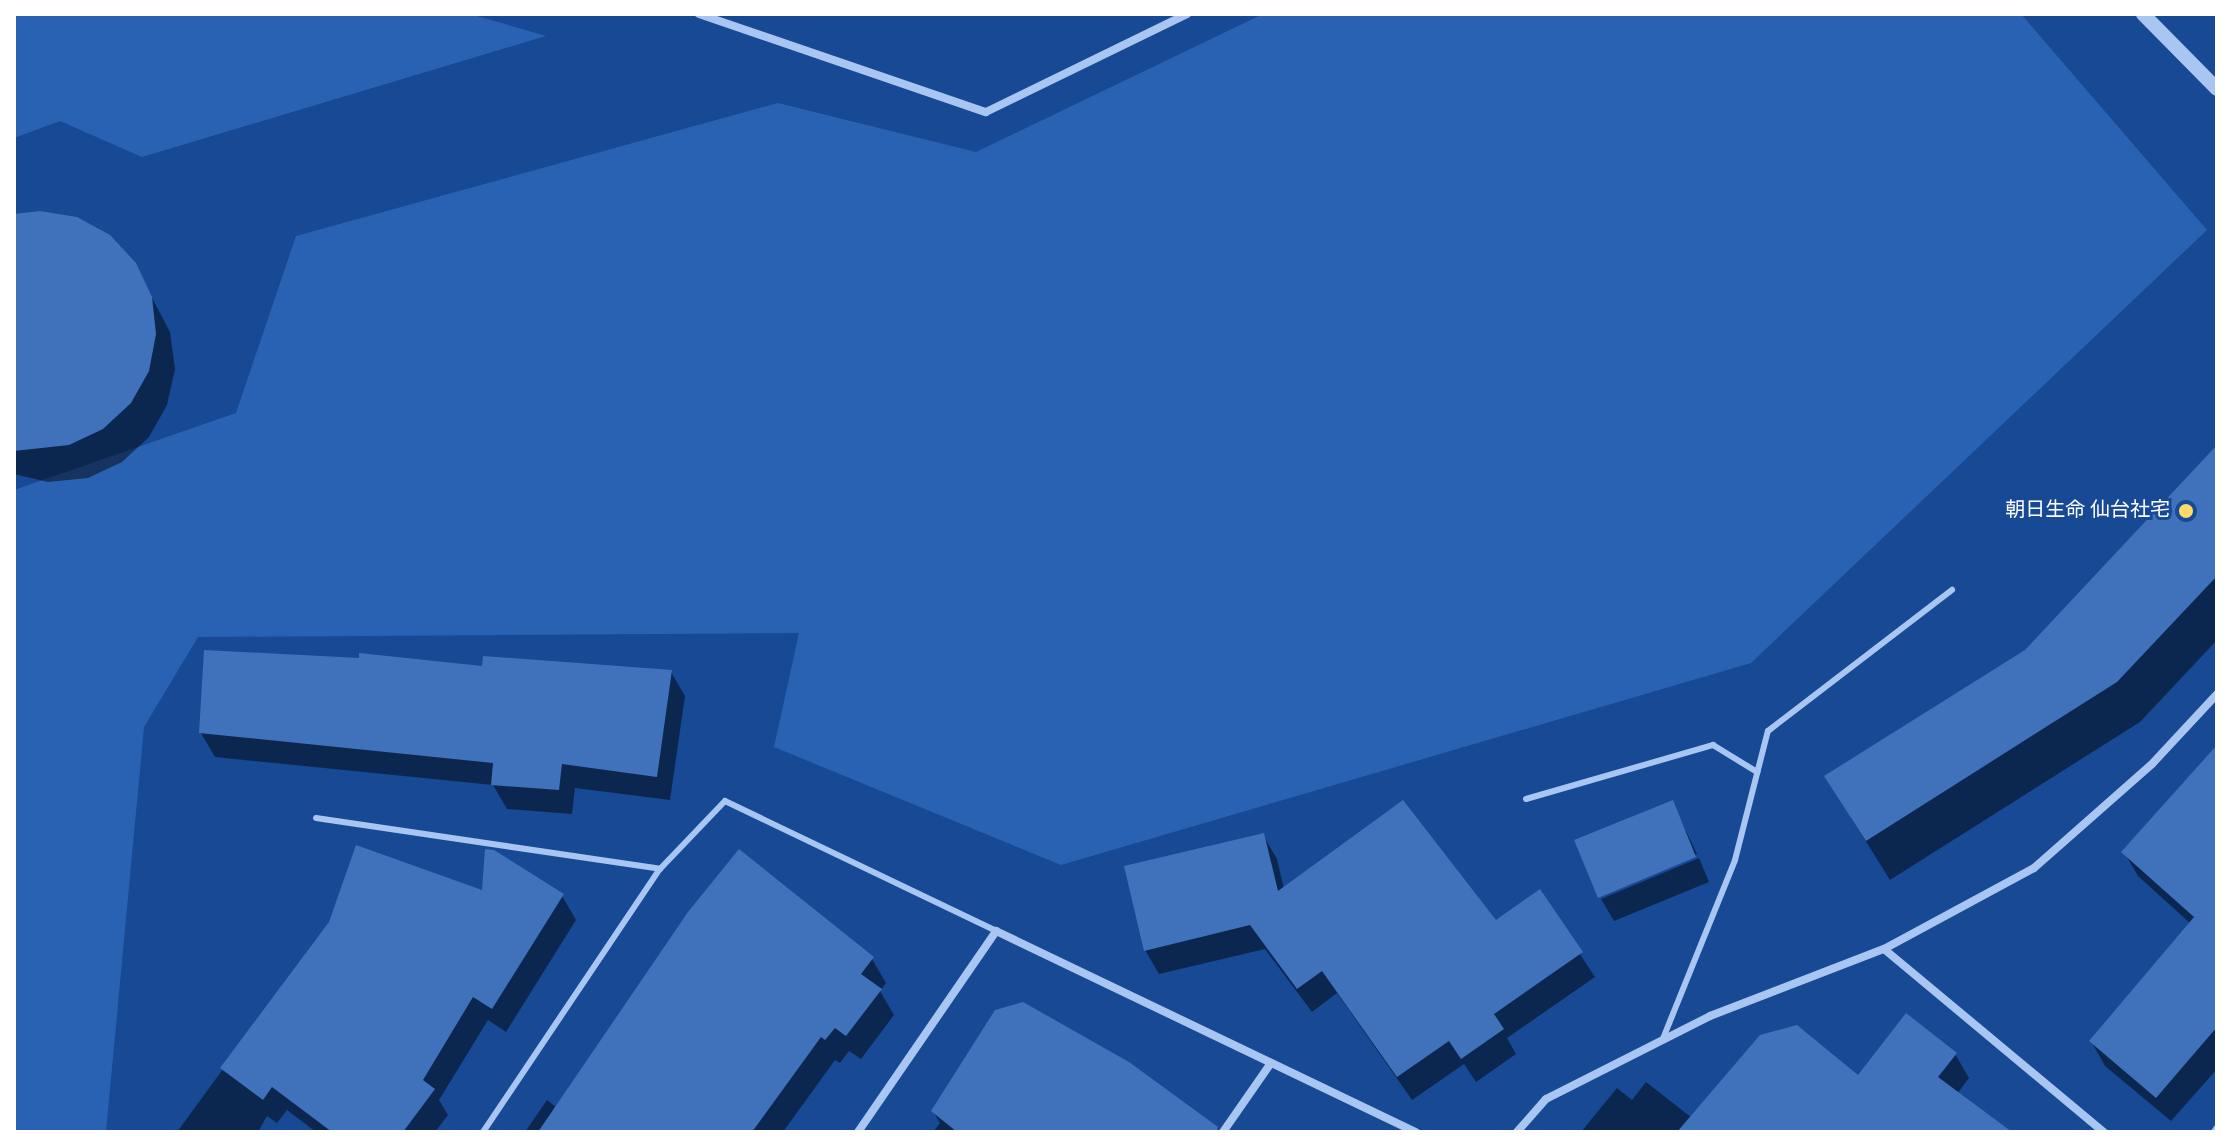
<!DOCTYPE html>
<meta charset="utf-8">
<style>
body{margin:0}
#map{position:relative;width:2231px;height:1146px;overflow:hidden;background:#174995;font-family:Overpass,"Noto Sans JP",sans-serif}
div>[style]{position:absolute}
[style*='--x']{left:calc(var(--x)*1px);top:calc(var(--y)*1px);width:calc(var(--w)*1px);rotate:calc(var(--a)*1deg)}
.green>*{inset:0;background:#2a62b3}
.shadow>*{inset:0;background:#0007}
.building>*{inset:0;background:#4072bc}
.service>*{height:6px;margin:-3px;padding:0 3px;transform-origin:3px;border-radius:3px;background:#a8c6f1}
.minor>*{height:8px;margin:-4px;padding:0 4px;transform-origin:4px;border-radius:4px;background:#a8c6f1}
.tertiary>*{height:14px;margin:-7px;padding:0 7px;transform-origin:7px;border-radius:7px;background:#a8c6f1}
.dots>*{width:22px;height:22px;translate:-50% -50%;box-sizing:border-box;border:4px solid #174995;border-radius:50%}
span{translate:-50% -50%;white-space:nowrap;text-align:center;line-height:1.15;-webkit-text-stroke:6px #174995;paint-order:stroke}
.poi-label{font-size:20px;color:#fff}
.right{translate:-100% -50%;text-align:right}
.frame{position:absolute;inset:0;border:16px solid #fff;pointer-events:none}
</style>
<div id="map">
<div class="green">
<i style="clip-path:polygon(14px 14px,470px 14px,546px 36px,142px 157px,60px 121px,14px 138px)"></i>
<i style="clip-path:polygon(1263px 14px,2021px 14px,2207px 230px,1751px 663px,1061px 865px,774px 747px,799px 633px,198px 637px,144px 727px,106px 1132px,14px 1132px,14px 490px,236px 413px,296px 236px,778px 103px,976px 152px)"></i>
</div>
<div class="shadow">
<i style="clip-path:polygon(14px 216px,134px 264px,170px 332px,175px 369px,167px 405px,149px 437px,122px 462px,88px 478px,48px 482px,14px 474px)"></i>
<i style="clip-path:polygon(2217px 448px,2217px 640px,2140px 722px,1890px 880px,1850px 816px,2026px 652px)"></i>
<i style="clip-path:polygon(484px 668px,671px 672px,685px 696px,670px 800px,575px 788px,572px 814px,507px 809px,493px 785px,215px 757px,201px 733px)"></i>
<i style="clip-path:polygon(2217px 783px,2217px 1069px,2171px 1121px,2105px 1066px,2091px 1041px,2191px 924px,2138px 876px,2124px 852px)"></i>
<i style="clip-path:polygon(1672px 802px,1697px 854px,1600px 895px)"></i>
<i style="clip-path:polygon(1263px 835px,1277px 859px,1284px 889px,1496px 922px,1539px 892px,1595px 977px,1507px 1038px,1516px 1054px,1476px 1082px,1464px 1064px,1412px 1100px,1337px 993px,1312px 1012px,1265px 949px,1159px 974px,1145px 950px)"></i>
<i style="clip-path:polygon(1699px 858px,1709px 882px,1614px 921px,1601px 899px)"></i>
<i style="clip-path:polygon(484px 893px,562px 896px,576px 920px,506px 1032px,488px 1020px,439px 1100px,448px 1115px,435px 1132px,316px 1132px,287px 1110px,277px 1123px,267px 1116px,258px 1132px,177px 1132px,330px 923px)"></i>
<i style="clip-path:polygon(872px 959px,886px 983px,880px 991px,894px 1015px,861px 1059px,849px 1051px,840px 1063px,835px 1060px,783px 1132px,525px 1132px,547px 1100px,557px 1108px)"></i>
<i style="clip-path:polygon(1955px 1054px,1969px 1078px,1957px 1094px,2009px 1132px,1581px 1132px,1617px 1088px,1632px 1100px,1646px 1082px,1692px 1118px)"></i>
<i style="clip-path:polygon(933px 1111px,1206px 1132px,933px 1132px,940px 1123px)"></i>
</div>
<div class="building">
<i style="clip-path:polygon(40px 211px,77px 217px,110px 235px,136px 263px,152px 297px,156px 334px,149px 371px,131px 403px,103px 429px,69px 445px,14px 451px,14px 214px)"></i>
<i style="clip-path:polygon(2217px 445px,2217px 576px,2117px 682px,1866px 841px,1824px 776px,2025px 650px)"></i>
<i style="clip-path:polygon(204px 650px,359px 658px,359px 653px,482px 666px,483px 656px,672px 670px,657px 777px,562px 764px,559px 790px,491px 785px,493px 763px,199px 733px)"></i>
<i style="clip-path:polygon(2217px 745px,2217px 1027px,2156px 1098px,2089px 1041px,2194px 917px,2121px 852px)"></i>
<i style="clip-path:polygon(1403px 800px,1496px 920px,1540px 889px,1583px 952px,1494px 1014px,1504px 1029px,1461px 1059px,1449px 1041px,1397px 1077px,1322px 971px,1297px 989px,1250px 925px,1144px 951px,1124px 866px,1264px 833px,1278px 891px)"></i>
<i style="clip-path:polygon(1673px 800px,1696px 857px,1598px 898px,1574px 840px)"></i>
<i style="clip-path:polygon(356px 845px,482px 890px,485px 849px,494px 850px,564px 894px,492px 1009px,473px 997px,423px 1080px,435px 1089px,403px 1132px,332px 1132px,272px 1087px,263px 1100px,220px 1068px,329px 922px)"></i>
<i style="clip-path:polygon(739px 849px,874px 957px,861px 974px,882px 989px,846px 1036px,835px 1028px,825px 1040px,821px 1037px,752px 1132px,538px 1132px,688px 912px)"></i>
<i style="clip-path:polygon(1023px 1002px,1129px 1062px,1218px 1127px,1216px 1132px,957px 1132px,931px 1111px,995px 1010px)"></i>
<i style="clip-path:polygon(1906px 1013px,1957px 1053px,1938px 1077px,2012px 1132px,1677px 1132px,1760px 1035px,1797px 1025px,1858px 1075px)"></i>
</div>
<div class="service">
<i style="--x:1526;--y:799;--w:195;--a:-16.1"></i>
<i style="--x:1713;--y:745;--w:52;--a:31.5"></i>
<i style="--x:316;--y:818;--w:348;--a:8.4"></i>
<i style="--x:1662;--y:1041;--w:195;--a:-68"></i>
<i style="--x:1735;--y:860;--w:133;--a:-75.7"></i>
<i style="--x:1768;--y:731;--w:232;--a:-37.5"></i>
<i style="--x:483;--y:1132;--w:317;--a:-56.1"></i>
<i style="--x:660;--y:869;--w:94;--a:-46.3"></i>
<i style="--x:725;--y:801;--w:301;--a:25.6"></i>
</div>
<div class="minor">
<i style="--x:699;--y:14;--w:303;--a:18.9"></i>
<i style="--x:986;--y:112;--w:224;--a:-26"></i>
<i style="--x:1884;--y:949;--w:286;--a:39.8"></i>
<i style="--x:858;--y:1132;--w:244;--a:-55.5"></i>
<i style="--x:996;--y:931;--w:466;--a:25.6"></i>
<i style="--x:1223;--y:1132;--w:84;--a:-55.2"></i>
<i style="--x:1517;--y:1132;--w:44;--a:-48.7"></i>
<i style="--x:1546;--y:1099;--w:184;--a:-26.8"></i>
<i style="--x:1710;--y:1016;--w:186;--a:-21.1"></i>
<i style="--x:1884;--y:949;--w:170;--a:-28.4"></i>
<i style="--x:2034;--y:868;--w:157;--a:-41.4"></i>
<i style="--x:2152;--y:764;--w:96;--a:-47.1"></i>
<i style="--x:2215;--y:1132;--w:4;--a:-56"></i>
</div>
<div class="tertiary">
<i style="--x:2143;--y:14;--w:105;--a:45.4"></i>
</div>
<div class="dots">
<i style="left:2186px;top:511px;background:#ffda68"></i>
</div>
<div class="poi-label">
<span class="right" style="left:2170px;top:511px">朝日生命 仙台社宅</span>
</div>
<div class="frame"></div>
</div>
